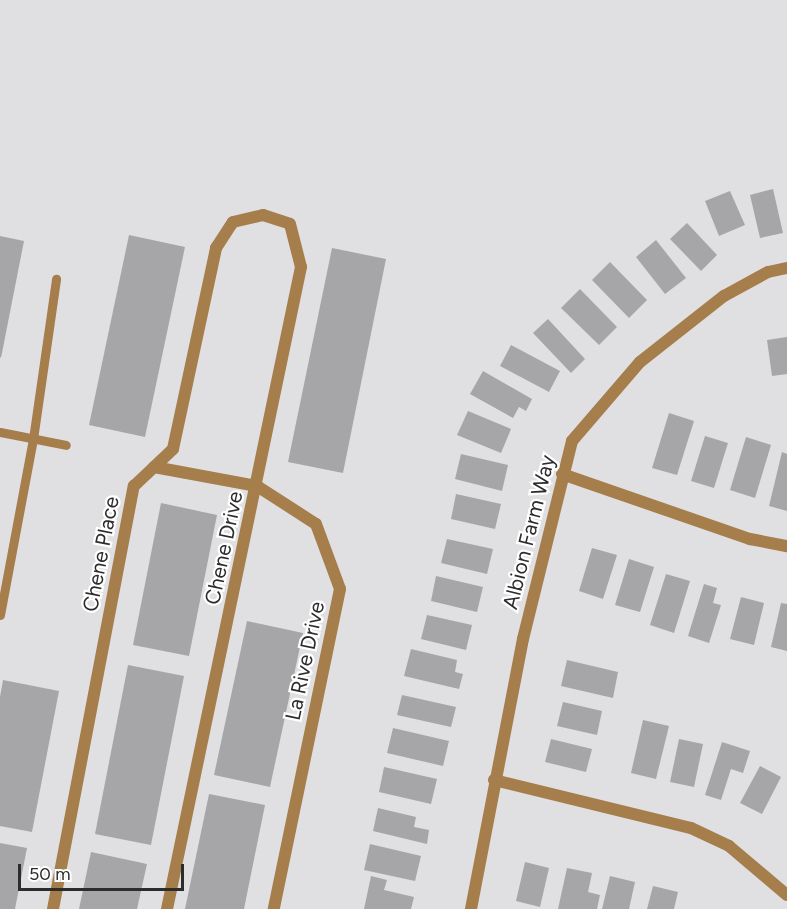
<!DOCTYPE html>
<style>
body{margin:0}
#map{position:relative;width:787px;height:909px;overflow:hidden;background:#e0e0e3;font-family:Figtree,sans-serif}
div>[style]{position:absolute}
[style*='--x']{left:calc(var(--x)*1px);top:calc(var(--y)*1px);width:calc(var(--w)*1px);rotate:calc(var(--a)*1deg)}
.building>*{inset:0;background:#a6a6a9}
.service>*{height:9px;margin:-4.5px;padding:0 4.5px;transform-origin:4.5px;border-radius:4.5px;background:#a67e4b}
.minor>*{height:12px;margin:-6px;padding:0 6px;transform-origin:6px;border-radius:6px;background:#a67e4b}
span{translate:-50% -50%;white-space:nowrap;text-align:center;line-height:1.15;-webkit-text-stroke:4.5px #fff;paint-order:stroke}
.street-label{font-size:21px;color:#2c2c2d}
.scale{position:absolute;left:18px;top:864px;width:166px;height:27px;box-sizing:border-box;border:3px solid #2c2c2d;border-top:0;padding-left:8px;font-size:18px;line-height:21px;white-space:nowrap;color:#2c2c2d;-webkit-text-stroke:4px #fff;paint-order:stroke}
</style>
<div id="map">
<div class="building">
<i style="clip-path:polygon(773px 189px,783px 233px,760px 238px,750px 195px)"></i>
<i style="clip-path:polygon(730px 191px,745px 225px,719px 236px,705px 201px)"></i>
<i style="clip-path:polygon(687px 223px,717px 255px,701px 271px,670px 239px)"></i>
<i style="clip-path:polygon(129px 235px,185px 247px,145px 437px,89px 425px)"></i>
<i style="clip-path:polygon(0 236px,24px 241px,1px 358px,0 357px)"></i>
<i style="clip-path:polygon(656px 240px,686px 278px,665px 294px,636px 257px)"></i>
<i style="clip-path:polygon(332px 248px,386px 259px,343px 473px,288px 462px)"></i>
<i style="clip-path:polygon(610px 262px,647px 300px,629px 318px,592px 280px)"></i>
<i style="clip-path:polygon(580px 289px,617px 327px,599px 345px,561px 308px)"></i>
<i style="clip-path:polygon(548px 319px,585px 359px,571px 373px,533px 333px)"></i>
<i style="clip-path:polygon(787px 337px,787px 374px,772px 376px,767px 340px)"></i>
<i style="clip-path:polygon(511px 345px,560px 371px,549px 392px,500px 366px)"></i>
<i style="clip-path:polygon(483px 371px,532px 399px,526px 411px,519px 407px,513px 418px,470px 394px)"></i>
<i style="clip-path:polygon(468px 411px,511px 429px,501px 453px,457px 435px)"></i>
<i style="clip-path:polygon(669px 413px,694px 421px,677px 475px,652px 468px)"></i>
<i style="clip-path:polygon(705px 436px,728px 443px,714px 488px,691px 481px)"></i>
<i style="clip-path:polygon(746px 437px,771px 445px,755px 498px,730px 490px)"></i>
<i style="clip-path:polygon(782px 452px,787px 454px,787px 511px,769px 506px)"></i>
<i style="clip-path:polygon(461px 454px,508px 465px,502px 491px,455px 479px)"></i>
<i style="clip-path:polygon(456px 494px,501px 504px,495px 529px,451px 519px)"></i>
<i style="clip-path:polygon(161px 503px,217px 515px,189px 656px,133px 645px)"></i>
<i style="clip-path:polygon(447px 539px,493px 549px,487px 574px,441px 563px)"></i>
<i style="clip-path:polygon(592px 548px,617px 555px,603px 599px,579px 591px)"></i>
<i style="clip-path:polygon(629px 559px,654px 567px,640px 612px,615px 605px)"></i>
<i style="clip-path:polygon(666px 574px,690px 581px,674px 633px,650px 625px)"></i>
<i style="clip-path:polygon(436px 576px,483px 587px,477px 612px,431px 601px)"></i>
<i style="clip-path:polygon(704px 584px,717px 588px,713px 603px,721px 605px,709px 643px,688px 636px)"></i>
<i style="clip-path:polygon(741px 597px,764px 603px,754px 645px,730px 639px)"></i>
<i style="clip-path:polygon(781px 603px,787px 604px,787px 651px,771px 647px)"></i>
<i style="clip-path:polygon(427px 615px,472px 625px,466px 650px,421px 639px)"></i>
<i style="clip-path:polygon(247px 621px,303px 633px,270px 787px,214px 775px)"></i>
<i style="clip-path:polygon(411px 649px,457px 660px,455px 672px,463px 674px,459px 689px,404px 676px)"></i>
<i style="clip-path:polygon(567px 660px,618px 672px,613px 698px,561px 686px)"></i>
<i style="clip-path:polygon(128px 665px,184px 676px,151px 845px,95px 834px)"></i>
<i style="clip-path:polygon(3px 680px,59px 691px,32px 832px,0 826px,0 697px)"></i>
<i style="clip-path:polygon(402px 695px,456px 707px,451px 727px,397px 715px)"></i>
<i style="clip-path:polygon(563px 702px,602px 711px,597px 735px,557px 726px)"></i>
<i style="clip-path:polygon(643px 720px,669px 726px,656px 779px,631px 773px)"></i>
<i style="clip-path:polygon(393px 728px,449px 741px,443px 766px,387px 753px)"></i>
<i style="clip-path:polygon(551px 739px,592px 749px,586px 772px,545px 762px)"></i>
<i style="clip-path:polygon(679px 739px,703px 744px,694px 787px,670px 782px)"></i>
<i style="clip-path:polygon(722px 742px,750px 751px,743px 773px,731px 769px,721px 800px,705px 795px)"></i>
<i style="clip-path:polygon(760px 766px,781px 777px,762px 814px,740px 803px)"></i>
<i style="clip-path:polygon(384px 767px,437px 779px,431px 804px,379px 792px)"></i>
<i style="clip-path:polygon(209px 794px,265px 805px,244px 909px,185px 909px)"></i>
<i style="clip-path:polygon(378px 808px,416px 817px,414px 827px,429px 830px,427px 844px,373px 831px)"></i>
<i style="clip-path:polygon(0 843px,27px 848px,15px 909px,0 909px)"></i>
<i style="clip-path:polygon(370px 844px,421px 856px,415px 881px,364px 870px)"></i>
<i style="clip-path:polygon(91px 852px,147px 864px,137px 909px,79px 909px)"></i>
<i style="clip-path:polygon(525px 862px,549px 868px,540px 907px,516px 901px)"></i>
<i style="clip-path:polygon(567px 868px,592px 873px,588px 892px,600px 895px,597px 909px,558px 909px)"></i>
<i style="clip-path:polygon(371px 876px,387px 880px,384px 890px,414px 897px,411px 909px,364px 909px)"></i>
<i style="clip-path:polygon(610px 876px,635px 882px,629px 909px,602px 909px)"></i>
<i style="clip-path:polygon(653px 886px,678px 892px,674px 909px,647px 909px)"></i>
</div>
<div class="service">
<i style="--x:0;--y:432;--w:67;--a:11.1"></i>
<i style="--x:0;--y:615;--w:179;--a:-79.4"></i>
<i style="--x:33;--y:439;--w:162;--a:-81.8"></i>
</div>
<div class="minor">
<i style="--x:154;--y:467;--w:105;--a:10.5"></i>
<i style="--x:257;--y:486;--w:70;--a:32.8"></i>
<i style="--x:316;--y:524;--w:69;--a:69.7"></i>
<i style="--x:340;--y:589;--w:327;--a:101.7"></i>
<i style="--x:562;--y:474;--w:199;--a:19.1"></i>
<i style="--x:750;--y:539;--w:38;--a:11"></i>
<i style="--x:494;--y:780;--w:203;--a:13.7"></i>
<i style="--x:691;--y:828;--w:42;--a:25.3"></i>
<i style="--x:729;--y:846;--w:76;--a:40.2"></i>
<i style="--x:53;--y:909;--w:431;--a:-79.2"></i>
<i style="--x:134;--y:486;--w:54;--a:-43.5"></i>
<i style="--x:173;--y:449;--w:206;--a:-77.9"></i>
<i style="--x:216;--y:248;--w:31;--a:-57"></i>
<i style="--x:233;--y:222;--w:31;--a:-13"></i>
<i style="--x:263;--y:215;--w:28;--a:18"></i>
<i style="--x:290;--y:224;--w:44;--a:75.7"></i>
<i style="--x:301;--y:267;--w:656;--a:101.79"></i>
<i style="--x:471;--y:909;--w:275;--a:-79.1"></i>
<i style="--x:523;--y:639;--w:204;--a:-76.1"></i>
<i style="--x:572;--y:441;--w:104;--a:-49.3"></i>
<i style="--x:640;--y:362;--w:107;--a:-38.2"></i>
<i style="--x:724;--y:296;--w:50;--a:-28.6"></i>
<i style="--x:768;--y:272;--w:19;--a:-12"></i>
</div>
<div class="street-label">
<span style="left:529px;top:532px;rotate:-76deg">Albion Farm Way</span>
<span style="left:224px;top:548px;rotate:-78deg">Chene Drive</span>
<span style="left:101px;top:554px;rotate:-79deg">Chene Place</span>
<span style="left:305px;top:661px;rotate:-78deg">La Rive Drive</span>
</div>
<div class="scale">50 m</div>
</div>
